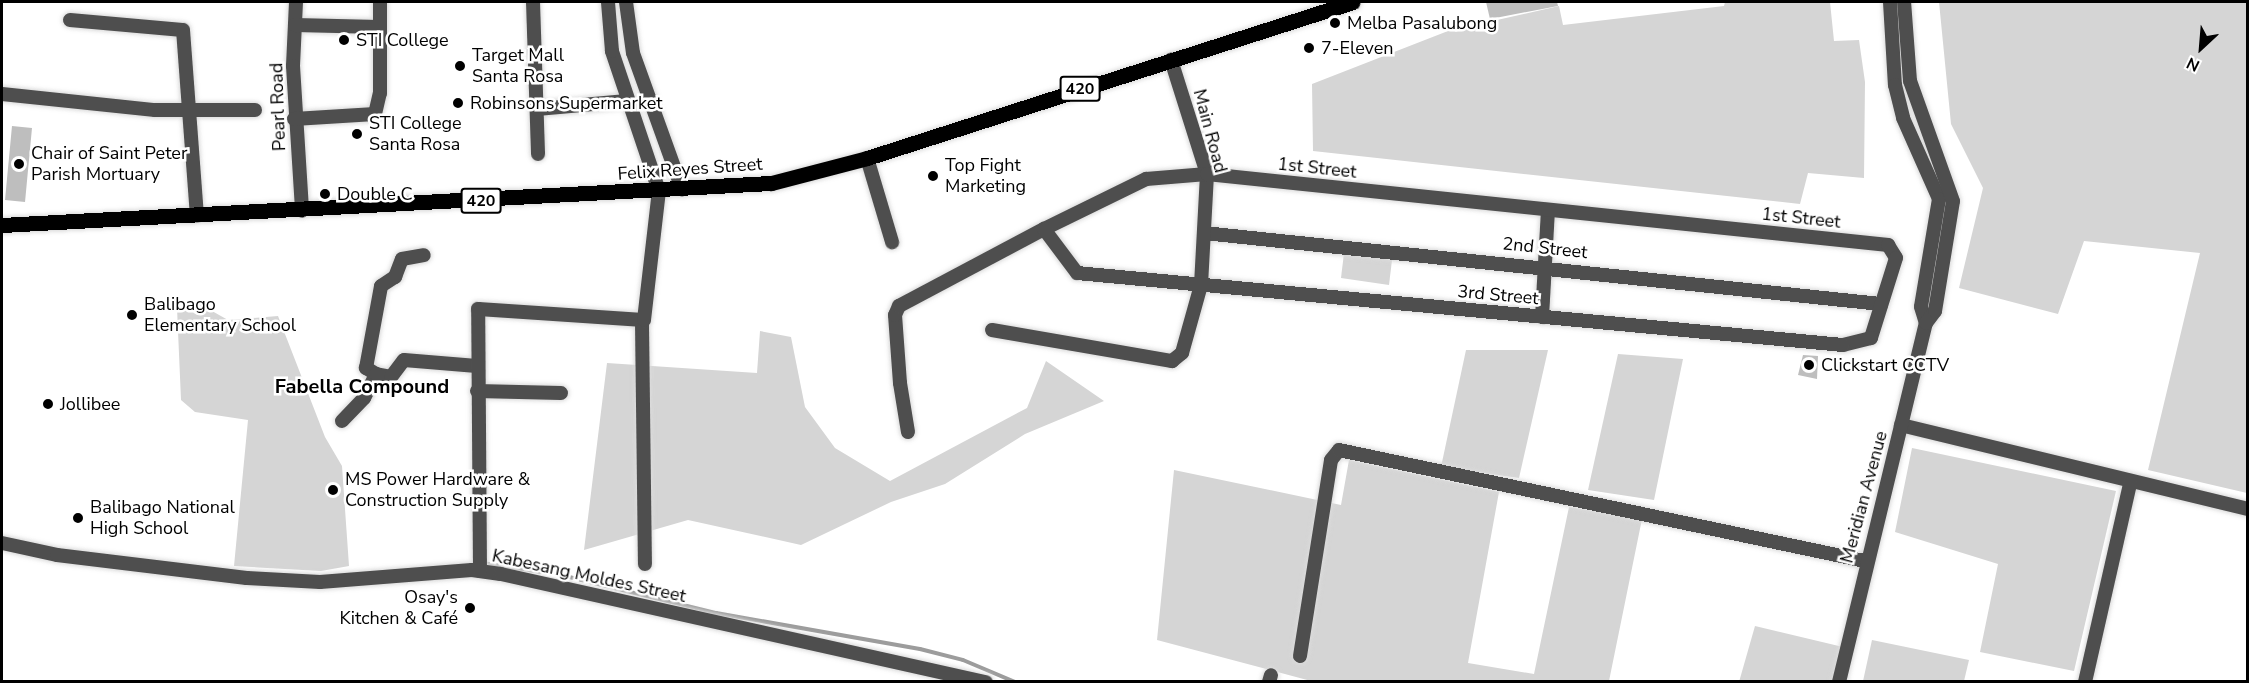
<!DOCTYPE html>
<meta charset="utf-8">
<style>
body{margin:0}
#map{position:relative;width:2249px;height:683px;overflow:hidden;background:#fff;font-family:"Nunito Sans",sans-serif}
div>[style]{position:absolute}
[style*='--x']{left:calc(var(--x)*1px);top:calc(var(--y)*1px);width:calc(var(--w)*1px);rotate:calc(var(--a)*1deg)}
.green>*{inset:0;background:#d5d5d5}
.stream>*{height:4px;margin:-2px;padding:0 2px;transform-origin:2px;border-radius:2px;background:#9c9c9c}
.building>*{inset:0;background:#bebebe}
.roads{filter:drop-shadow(0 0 2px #dbdbdb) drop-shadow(0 0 2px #dbdbdb)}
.minor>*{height:14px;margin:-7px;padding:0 7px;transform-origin:7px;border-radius:7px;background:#4e4e4e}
.major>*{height:15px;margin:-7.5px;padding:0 7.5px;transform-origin:7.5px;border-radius:7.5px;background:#000}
.dots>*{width:16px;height:16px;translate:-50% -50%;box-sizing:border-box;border:3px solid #fff;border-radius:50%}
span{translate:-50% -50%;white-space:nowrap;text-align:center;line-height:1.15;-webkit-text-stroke:5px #fff;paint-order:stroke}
.shield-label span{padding:2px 4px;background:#fff;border:2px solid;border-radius:4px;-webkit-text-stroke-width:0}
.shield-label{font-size:16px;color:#000;font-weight:700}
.poi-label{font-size:18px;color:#000}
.left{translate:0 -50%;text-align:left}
.right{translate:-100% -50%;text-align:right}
.street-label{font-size:18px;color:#000}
.neighbourhood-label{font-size:20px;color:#000;font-weight:700}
.frame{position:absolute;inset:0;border:3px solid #000;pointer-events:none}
.north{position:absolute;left:2171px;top:18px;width:60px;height:60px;-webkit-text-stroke:4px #fff;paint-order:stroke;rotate:206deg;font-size:16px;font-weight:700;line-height:24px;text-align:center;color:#000}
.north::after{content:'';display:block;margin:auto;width:21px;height:27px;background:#000;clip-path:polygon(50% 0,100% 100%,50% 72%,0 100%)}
</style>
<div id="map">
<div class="green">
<i style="clip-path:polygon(1725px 2px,1830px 2px,1834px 41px,1859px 40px,1865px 82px,1864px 178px,1808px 173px,1800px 204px,1313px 151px,1312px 84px,1448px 31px,1559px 6px,1563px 25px,1724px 6px)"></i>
<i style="clip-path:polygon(1939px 2px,2247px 2px,2247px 493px,2148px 470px,2200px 253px,2084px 241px,2058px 314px,1959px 288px,1983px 188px,1951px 124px)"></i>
<i style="clip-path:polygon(1344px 253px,1392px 260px,1389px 285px,1341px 278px)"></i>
<i style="clip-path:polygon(196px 302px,228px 320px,278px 316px,325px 437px,342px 466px,349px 566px,321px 571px,234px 566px,248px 420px,195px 412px,181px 400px,177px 308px)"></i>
<i style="clip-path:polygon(760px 331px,791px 337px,805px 407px,835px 448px,890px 481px,1027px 408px,1046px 361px,1104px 401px,1025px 434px,945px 484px,891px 502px,801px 545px,688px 520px,584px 550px,607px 363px,757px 373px)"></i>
<i style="clip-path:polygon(1466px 350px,1548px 350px,1519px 478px,1441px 467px)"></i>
<i style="clip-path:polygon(1618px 354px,1683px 359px,1654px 500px,1588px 490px)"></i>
<i style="clip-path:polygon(1912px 448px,2116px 491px,2074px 671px,1980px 652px,1998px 564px,1895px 532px)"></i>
<i style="clip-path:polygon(1349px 460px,1499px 492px,1468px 663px,1534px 674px,1569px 507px,1642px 519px,1609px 681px,1311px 681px,1157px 640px,1174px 470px,1341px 505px)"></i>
<i style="clip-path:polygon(1755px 626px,1843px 647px,1836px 681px,1739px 682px)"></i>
<i style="clip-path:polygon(1872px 640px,1969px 660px,1964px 681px,1863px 681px)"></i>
</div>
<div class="stream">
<i style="--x:482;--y:563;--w:80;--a:8.6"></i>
<i style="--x:561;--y:575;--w:160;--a:13.8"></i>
<i style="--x:716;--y:613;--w:207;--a:10"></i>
<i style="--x:920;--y:649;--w:44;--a:14.3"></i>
<i style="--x:963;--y:660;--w:56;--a:22.9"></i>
</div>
<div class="building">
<i style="clip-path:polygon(1486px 2px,1557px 2px,1558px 6px,1490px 19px)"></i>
<i style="clip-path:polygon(12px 126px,32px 128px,25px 202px,5px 200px)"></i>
<i style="clip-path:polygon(1803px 355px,1818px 356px,1817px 379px,1798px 375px)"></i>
</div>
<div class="roads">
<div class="minor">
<i style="--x:296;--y:2;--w:64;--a:92.7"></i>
<i style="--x:293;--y:66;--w:145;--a:86.4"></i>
<i style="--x:533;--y:2;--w:152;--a:88.1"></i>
<i style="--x:626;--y:2;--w:51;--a:82.2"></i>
<i style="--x:633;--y:53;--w:145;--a:70.2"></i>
<i style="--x:1890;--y:2;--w:83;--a:86.6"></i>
<i style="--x:1895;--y:85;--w:34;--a:76"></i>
<i style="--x:1903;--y:118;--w:89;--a:66"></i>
<i style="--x:1939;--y:199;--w:109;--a:99.5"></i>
<i style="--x:1921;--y:307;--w:17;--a:73"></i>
<i style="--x:70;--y:20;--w:113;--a:5.1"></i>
<i style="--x:183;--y:30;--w:186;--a:85.7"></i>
<i style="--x:295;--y:25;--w:84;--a:1.4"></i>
<i style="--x:2;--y:94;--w:154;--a:6"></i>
<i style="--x:155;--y:110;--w:100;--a:0"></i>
<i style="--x:537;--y:109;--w:90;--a:-5.1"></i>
<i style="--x:294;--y:119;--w:81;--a:-3.5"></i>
<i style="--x:375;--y:114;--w:22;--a:-77"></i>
<i style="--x:380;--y:93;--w:91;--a:-90"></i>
<i style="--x:867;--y:158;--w:88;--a:73.4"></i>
<i style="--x:1204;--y:233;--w:681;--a:5.99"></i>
<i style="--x:1542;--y:317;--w:106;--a:-86.8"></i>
<i style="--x:642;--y:323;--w:241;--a:89.3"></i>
<i style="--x:992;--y:330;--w:183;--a:9.8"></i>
<i style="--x:1172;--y:361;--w:13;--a:-39"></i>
<i style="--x:1182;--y:353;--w:71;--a:-74.4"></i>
<i style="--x:1201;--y:285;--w:111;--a:-86.9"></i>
<i style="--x:1207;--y:174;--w:120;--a:-107.5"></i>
<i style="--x:376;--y:374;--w:12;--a:-149"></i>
<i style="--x:366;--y:368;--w:83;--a:-79.6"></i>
<i style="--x:381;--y:286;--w:17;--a:-33"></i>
<i style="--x:395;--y:277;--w:19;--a:-69"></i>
<i style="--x:402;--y:259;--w:22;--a:-10"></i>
<i style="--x:477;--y:391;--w:84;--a:1.4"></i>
<i style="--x:342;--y:421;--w:32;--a:-46"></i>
<i style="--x:364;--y:398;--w:27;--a:-63"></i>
<i style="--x:376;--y:374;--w:15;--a:11"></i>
<i style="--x:391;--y:377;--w:21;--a:-53"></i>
<i style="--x:404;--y:360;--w:73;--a:4.7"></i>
<i style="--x:1901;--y:425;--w:357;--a:13.6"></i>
<i style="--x:908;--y:432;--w:50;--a:-99.3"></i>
<i style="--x:900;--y:383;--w:68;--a:-94.2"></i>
<i style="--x:895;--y:315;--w:10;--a:-66"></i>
<i style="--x:899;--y:306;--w:164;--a:-28"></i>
<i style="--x:1044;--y:229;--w:114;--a:-26.1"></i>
<i style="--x:1146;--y:179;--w:61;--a:-4.7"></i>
<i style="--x:1207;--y:174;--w:685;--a:5.95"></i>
<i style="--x:1888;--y:245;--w:15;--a:58"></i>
<i style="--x:1896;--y:258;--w:84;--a:107.4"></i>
<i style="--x:1871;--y:338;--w:29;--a:166"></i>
<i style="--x:1843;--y:345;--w:769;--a:-174.63"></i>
<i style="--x:1077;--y:273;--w:55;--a:-126.9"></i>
<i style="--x:2;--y:543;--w:56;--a:12.3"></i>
<i style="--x:57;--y:555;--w:191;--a:6.9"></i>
<i style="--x:247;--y:578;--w:73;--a:3.1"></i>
<i style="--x:320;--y:582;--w:152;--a:-4.5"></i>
<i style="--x:472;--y:570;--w:29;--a:8"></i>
<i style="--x:501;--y:574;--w:497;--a:12.6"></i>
<i style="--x:480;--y:571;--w:262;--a:-90.4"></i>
<i style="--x:478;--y:309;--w:166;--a:3.8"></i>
<i style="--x:644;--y:320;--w:130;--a:-83.4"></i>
<i style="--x:659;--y:191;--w:148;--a:-108.6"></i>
<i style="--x:612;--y:51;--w:49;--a:-94.7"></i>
<i style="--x:1300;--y:656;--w:198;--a:-81"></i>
<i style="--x:1331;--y:460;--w:13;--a:-51"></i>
<i style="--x:1339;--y:450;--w:538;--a:11.92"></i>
<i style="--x:1269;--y:682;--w:7;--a:-74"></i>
<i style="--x:1839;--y:682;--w:369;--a:-76.4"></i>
<i style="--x:1926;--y:323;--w:15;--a:-53"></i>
<i style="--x:1935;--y:311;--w:111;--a:-80.7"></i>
<i style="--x:1953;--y:201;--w:127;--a:-109.7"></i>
<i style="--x:1910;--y:81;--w:79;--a:-94.3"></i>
<i style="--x:2085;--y:682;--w:203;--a:-77.2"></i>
</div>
<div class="major">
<i style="--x:2;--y:225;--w:770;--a:-3.13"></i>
<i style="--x:771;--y:183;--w:99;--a:-14.6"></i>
<i style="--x:867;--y:158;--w:510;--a:-17.8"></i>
</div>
</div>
<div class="dots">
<i style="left:1335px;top:23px;background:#000"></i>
<i style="left:344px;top:40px;background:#000"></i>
<i style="left:1309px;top:48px;background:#000"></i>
<i style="left:460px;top:66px;background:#000"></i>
<i style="left:458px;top:103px;background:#000"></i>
<i style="left:357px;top:134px;background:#000"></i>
<i style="left:19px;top:164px;background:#000"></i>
<i style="left:933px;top:176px;background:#000"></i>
<i style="left:325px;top:194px;background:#000"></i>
<i style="left:132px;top:315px;background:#000"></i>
<i style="left:1809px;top:365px;background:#000"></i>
<i style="left:48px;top:404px;background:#000"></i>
<i style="left:333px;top:490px;background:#000"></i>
<i style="left:78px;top:518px;background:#000"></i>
<i style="left:470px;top:608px;background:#000"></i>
</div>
<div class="shield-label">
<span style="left:1080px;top:89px">420</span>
<span style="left:481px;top:201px">420</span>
</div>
<div class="poi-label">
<span class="left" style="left:1347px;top:23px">Melba Pasalubong</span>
<span class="left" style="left:356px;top:40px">STI College</span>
<span class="left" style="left:1321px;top:48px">7-Eleven</span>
<span class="left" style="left:472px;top:66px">Target Mall<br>Santa Rosa</span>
<span class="left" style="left:470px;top:103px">Robinsons Supermarket</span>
<span class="left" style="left:369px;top:134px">STI College<br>Santa Rosa</span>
<span class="left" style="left:31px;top:164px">Chair of Saint Peter<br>Parish Mortuary</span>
<span class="left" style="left:945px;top:176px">Top Fight<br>Marketing</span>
<span class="left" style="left:337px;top:194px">Double C</span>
<span class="left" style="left:144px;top:315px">Balibago<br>Elementary School</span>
<span class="left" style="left:1821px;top:365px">Clickstart CCTV</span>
<span class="left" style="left:60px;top:404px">Jollibee</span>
<span class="left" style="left:345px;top:490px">MS Power Hardware &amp;<br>Construction Supply</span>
<span class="left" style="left:90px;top:518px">Balibago National<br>High School</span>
<span class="right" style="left:458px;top:608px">Osay's<br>Kitchen &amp; Café</span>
</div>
<div class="street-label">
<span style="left:278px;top:107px;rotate:-92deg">Pearl Road</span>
<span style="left:1210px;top:131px;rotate:75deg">Main Road</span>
<span style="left:1317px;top:168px;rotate:6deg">1st Street</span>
<span style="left:690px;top:169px;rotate:-4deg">Felix Reyes Street</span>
<span style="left:1801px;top:218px;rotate:6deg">1st Street</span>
<span style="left:1545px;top:248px;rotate:6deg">2nd Street</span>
<span style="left:1498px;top:295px;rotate:5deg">3rd Street</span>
<span style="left:1864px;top:497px;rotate:-75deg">Meridian Avenue</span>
<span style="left:589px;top:576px;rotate:12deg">Kabesang Moldes Street</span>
</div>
<div class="neighbourhood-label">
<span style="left:362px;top:386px">Fabella Compound</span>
</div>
<div class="frame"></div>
<div class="north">N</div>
</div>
